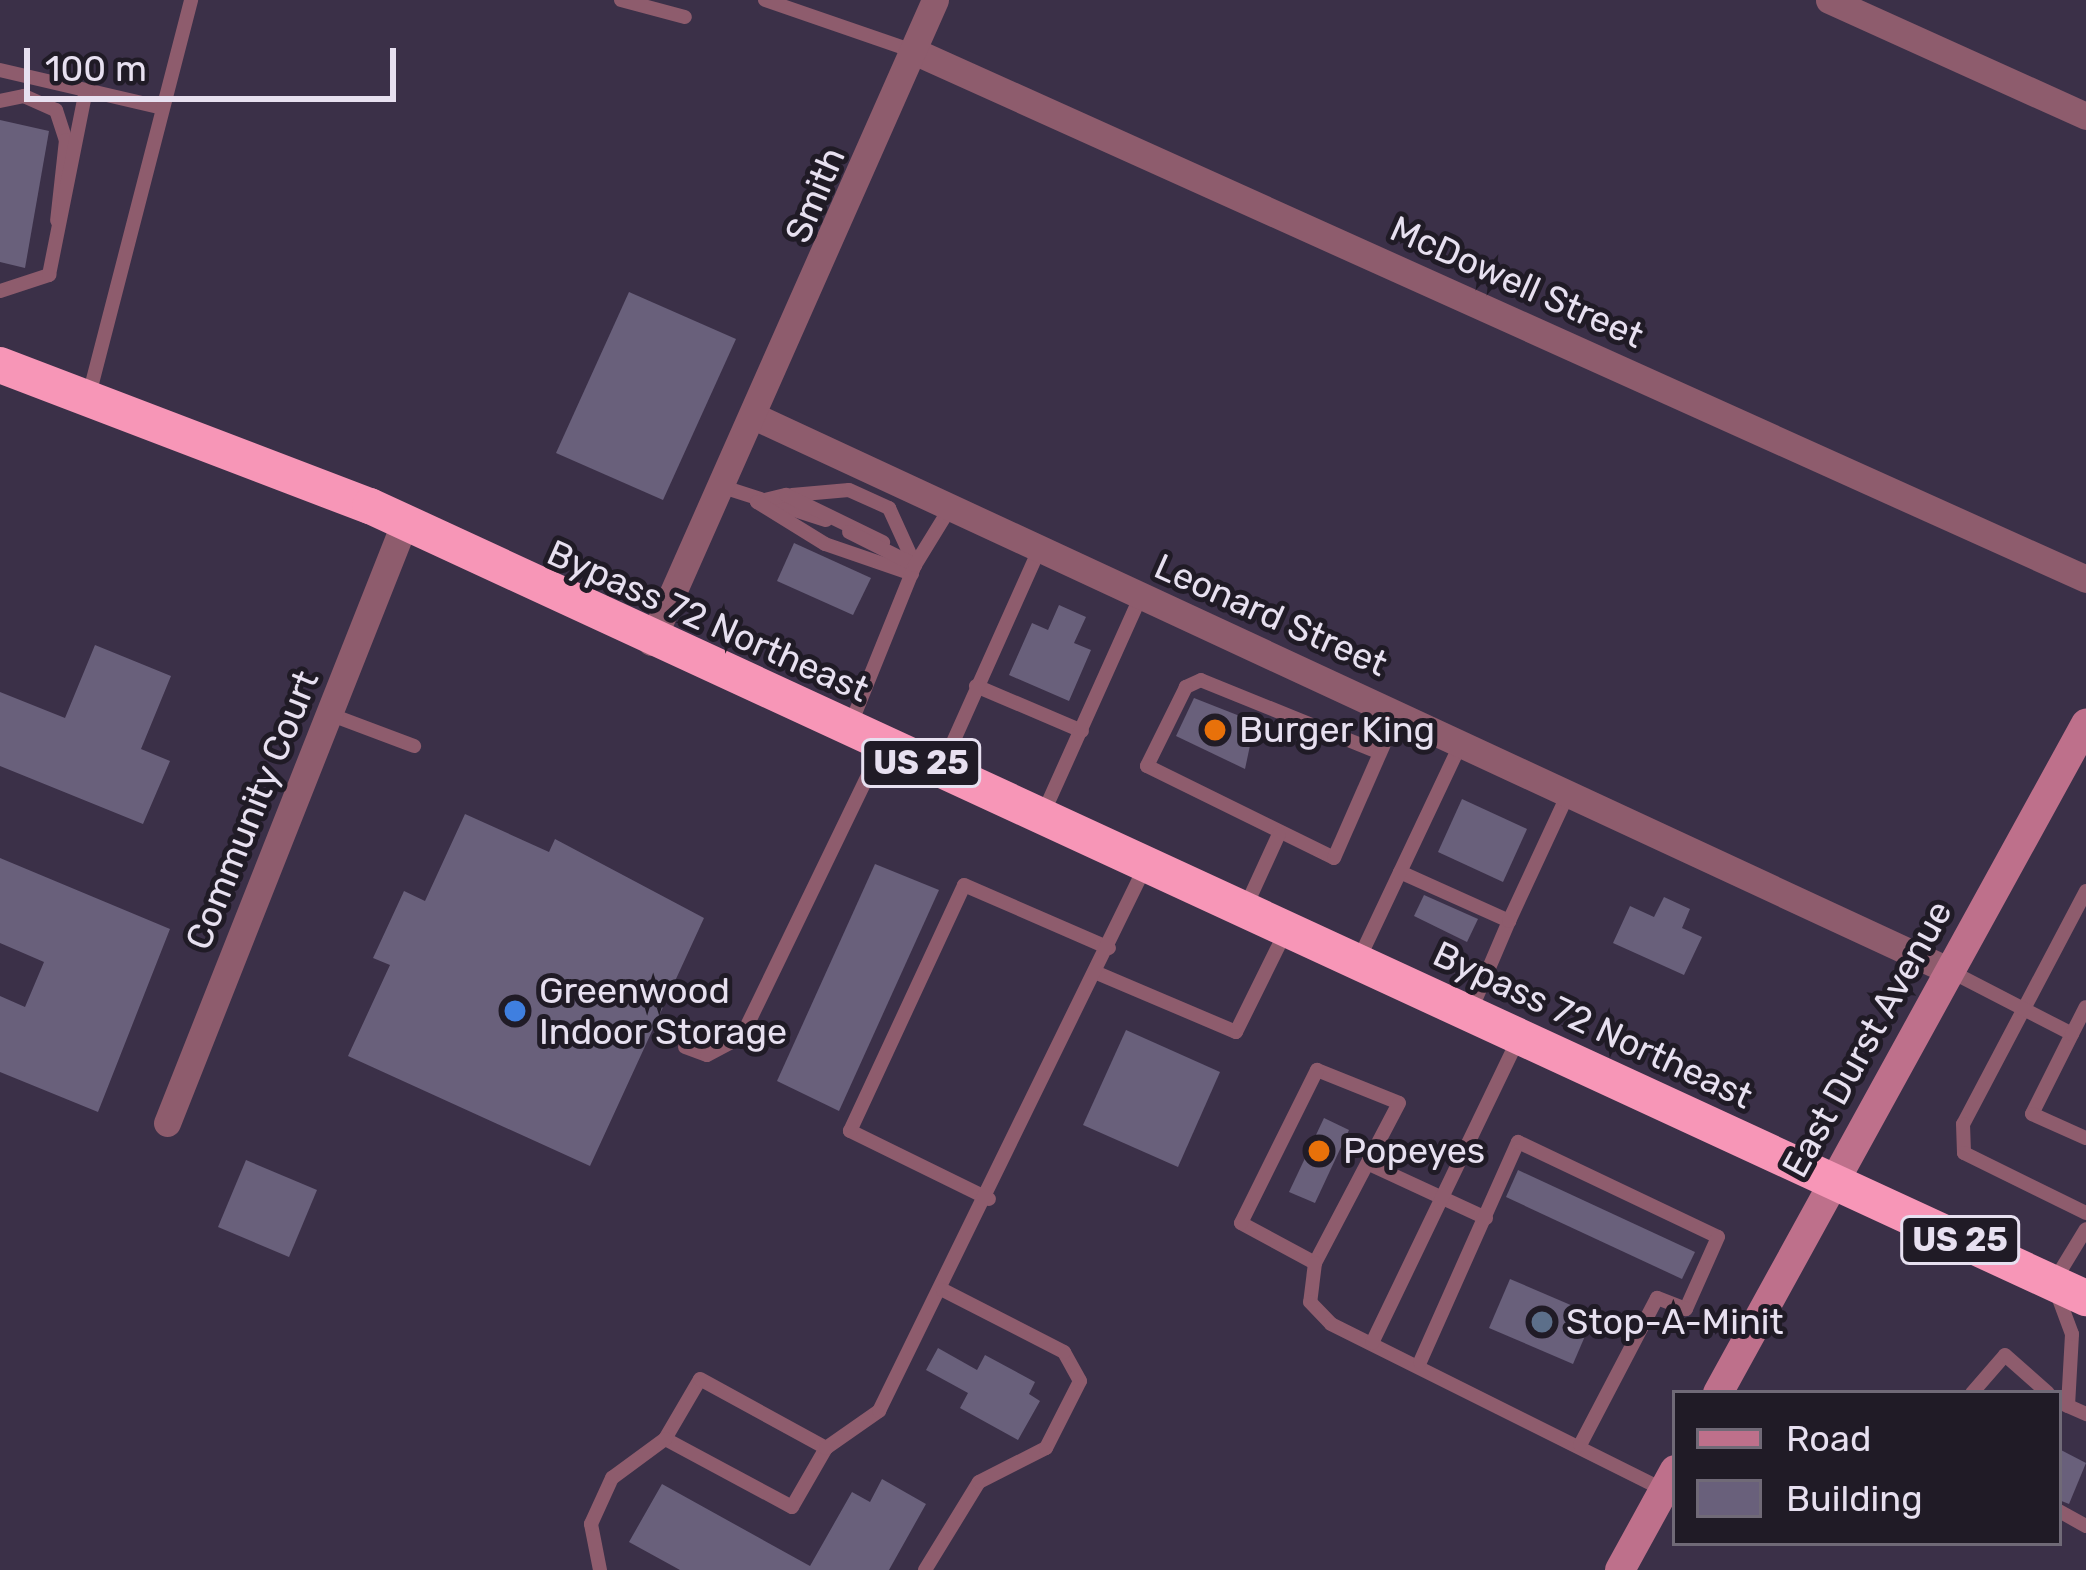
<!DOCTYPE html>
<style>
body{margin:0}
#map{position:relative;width:2086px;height:1570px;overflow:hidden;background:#3b3048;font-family:Rubik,sans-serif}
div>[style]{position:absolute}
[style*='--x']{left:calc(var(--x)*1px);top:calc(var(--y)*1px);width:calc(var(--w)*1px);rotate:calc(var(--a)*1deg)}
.building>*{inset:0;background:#69607b}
.lane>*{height:14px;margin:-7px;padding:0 7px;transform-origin:7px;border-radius:7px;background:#8e5c6d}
.street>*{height:27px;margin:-13.5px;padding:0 13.5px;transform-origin:13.5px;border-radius:13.5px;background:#8e5c6d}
.secondary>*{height:30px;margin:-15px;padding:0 15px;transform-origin:15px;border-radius:15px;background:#be708b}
.highway>*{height:36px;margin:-18px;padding:0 18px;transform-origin:18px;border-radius:18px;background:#f796b7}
.dots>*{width:33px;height:33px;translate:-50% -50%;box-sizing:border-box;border:6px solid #201b26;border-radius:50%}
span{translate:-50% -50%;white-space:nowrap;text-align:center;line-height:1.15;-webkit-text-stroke:10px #201b26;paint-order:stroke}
.shield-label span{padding:3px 9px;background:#201b26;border:3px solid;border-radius:9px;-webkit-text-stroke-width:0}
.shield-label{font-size:33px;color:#e7e0f0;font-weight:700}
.street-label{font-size:36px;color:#e7e0f0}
.poi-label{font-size:36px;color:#e7e0f0}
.left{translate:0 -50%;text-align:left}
.legend{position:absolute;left:1672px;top:1390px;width:390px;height:156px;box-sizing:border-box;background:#201b26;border:3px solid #706a77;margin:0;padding:15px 21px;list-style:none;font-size:36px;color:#e7e0f0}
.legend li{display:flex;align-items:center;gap:24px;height:60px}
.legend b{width:60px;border:3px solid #706a77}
.scale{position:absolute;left:24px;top:48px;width:372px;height:54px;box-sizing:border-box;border:6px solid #e7e0f0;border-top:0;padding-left:15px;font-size:36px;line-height:42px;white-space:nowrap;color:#e7e0f0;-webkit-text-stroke:9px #201b26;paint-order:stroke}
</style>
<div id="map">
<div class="building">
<i style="clip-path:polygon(0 120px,49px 131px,25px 268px,0 262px)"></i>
<i style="clip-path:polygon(629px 292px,736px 339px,663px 500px,556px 453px)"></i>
<i style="clip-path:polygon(794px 543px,871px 578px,853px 615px,777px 581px)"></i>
<i style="clip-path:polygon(1059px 605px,1086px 617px,1074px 643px,1091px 650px,1069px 701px,1009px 675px,1032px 623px,1048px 630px)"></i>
<i style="clip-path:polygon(95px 645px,171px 676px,141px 749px,170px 761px,143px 824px,0 766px,0 692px,65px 718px)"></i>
<i style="clip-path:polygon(1194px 698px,1255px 722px,1245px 769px,1176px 736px)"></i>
<i style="clip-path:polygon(1462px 799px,1527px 829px,1503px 882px,1438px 852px)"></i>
<i style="clip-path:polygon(465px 814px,549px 852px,555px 839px,704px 918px,590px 1166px,348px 1056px,390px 965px,373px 958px,404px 891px,425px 901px)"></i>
<i style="clip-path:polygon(0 858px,170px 929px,98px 1112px,0 1072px,0 996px,25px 1007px,44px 962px,0 943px)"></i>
<i style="clip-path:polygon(875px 864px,939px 890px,839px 1111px,777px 1081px)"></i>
<i style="clip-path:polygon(1424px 895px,1478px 919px,1467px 942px,1414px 916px)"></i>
<i style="clip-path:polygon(1664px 897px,1690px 909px,1682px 928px,1702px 937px,1684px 975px,1613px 943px,1630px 906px,1654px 917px)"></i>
<i style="clip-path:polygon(1126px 1030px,1220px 1072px,1178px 1167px,1083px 1125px)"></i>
<i style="clip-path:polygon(1324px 1118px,1349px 1130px,1315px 1203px,1289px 1192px)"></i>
<i style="clip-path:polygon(246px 1160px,317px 1190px,289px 1257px,218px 1227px)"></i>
<i style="clip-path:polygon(1518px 1170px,1695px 1252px,1682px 1279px,1506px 1197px)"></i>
<i style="clip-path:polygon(1510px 1279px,1594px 1315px,1573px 1364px,1489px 1328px)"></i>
<i style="clip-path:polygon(938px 1348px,977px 1370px,985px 1355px,1035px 1382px,1029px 1394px,1040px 1401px,1018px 1440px,960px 1408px,968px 1393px,926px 1370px)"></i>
<i style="clip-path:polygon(2059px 1449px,2086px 1463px,2069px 1504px,2059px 1500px)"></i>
<i style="clip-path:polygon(882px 1479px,926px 1504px,889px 1570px,680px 1570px,629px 1542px,662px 1484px,810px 1566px,852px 1492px,870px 1502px)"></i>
</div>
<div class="lane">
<i style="--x:621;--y:0;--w:66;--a:14.9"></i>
<i style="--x:765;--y:0;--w:157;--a:19"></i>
<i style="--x:0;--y:70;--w:167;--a:13.1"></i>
<i style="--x:0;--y:101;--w:25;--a:-12"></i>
<i style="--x:24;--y:96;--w:35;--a:24"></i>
<i style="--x:56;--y:110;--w:32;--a:72"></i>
<i style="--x:66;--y:140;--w:81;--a:96.3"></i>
<i style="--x:0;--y:291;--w:52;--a:-18.1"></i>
<i style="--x:49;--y:275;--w:189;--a:-78.7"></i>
<i style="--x:89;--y:395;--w:408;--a:-75.5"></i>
<i style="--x:723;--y:487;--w:108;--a:17.8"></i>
<i style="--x:792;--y:495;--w:57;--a:-5"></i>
<i style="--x:849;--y:490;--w:44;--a:24.2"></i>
<i style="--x:889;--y:508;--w:63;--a:65.5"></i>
<i style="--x:757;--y:502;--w:30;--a:-14"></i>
<i style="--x:786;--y:495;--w:108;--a:25.9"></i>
<i style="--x:757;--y:502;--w:80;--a:31.7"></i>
<i style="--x:825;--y:544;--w:92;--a:19"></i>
<i style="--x:849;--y:532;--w:74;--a:26.6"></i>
<i style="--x:915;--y:565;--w:174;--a:112"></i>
<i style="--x:915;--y:565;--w:67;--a:-58.4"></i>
<i style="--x:976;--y:686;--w:115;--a:23"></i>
<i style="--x:329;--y:714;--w:91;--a:20.6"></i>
<i style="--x:1378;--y:752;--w:191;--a:-157.9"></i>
<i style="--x:1201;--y:680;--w:17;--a:155"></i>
<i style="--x:1186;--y:687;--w:88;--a:116.3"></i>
<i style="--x:1147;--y:766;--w:208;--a:26.2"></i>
<i style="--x:1334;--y:858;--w:159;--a:-66.3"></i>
<i style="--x:941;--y:769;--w:240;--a:-65.9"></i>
<i style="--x:1042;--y:816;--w:241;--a:-65.8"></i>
<i style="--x:1400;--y:872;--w:120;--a:24.2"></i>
<i style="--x:1509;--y:921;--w:97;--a:113.1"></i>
<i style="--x:2086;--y:891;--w:263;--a:117.8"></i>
<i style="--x:1963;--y:1124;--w:29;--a:88"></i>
<i style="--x:1964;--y:1153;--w:136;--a:26.2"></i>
<i style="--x:1246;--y:906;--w:79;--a:-65.4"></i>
<i style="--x:1509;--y:921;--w:142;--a:-65.1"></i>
<i style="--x:1358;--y:961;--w:241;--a:-64.7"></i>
<i style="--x:1950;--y:971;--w:137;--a:27.3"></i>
<i style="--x:2072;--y:1034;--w:89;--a:116.6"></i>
<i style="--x:2032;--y:1114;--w:59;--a:24"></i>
<i style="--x:1097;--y:973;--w:151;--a:23"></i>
<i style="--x:1236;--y:1032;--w:113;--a:-63.7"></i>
<i style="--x:2072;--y:1034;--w:30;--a:-63"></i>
<i style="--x:685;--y:1047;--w:23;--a:20"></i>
<i style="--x:707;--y:1055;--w:40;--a:-28"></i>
<i style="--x:742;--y:1036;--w:321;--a:-64.2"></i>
<i style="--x:1317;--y:1070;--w:88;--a:21.9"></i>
<i style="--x:1399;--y:1103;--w:181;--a:117.7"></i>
<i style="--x:1315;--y:1263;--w:84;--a:-151.6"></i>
<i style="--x:1241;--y:1223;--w:171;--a:-63.6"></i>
<i style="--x:1369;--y:1164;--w:129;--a:24.8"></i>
<i style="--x:989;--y:1199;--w:155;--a:-153.9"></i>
<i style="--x:850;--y:1131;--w:271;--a:-65.1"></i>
<i style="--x:964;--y:885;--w:158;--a:23.5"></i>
<i style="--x:1315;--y:1263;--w:39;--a:97"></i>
<i style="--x:1310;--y:1302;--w:30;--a:46"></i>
<i style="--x:1331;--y:1324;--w:372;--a:26.5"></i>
<i style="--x:1372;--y:1343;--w:337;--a:-64.3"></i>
<i style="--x:1420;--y:1362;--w:241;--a:-66"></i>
<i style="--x:1518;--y:1142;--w:221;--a:25.4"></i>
<i style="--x:1718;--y:1237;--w:79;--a:114"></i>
<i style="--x:1686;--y:1309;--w:31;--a:-159"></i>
<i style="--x:1657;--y:1298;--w:166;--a:117.6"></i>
<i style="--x:1972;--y:1393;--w:50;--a:-49"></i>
<i style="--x:2005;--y:1355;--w:57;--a:41.5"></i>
<i style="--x:2059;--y:1402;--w:30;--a:24"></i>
<i style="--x:2068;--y:1406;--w:72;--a:-86.8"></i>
<i style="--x:2072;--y:1334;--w:54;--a:-110.4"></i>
<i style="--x:2053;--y:1283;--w:63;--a:-58.6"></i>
<i style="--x:826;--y:1448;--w:68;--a:120"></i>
<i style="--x:792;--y:1507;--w:144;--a:-151.8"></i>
<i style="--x:665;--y:1439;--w:69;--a:-59.7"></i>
<i style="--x:700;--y:1379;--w:144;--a:28.7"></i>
<i style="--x:826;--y:1448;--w:65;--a:-34.9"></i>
<i style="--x:879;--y:1411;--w:606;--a:-63.94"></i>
<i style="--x:2059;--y:1511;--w:31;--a:29"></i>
<i style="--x:600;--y:1570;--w:47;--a:-101.1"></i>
<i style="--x:591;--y:1524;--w:51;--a:-65.5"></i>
<i style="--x:612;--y:1478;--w:66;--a:-36.3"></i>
<i style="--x:925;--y:1570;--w:103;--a:-58.5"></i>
<i style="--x:979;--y:1482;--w:75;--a:-26.9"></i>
<i style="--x:1046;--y:1448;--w:75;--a:-63.1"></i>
<i style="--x:1080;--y:1381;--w:33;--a:-119"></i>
<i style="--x:1064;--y:1352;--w:136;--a:-152.9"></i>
</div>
<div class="street">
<i style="--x:1829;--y:0;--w:282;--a:24.3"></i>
<i style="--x:918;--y:53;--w:1281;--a:24.24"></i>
<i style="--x:758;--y:418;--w:1314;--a:24.89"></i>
<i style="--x:651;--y:642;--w:702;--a:-66.14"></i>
<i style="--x:167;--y:1123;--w:644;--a:-68.41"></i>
</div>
<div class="secondary">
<i style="--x:1718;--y:1393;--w:764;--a:-61.19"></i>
<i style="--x:1620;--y:1570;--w:114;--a:-61.2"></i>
</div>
<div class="highway">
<i style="--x:0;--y:365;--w:396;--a:20.9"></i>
<i style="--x:370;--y:506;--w:1890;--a:24.78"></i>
</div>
<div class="dots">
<i style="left:1215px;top:730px;background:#e8710a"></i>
<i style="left:515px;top:1011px;background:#3f7fe0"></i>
<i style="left:1319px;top:1151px;background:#e8710a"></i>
<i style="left:1542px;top:1322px;background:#5c6f8a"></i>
</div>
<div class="shield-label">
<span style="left:921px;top:763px">US 25</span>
<span style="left:1960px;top:1240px">US 25</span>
</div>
<div class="street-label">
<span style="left:815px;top:195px;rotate:-67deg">Smith</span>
<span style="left:1517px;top:282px;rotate:24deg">McDowell Street</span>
<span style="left:1271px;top:615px;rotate:24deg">Leonard Street</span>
<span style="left:708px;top:621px;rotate:24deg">Bypass 72 Northeast</span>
<span style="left:252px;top:810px;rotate:-68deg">Community Court</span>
<span style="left:1593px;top:1025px;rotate:25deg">Bypass 72 Northeast</span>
<span style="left:1867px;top:1039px;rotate:-61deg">East Durst Avenue</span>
</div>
<div class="poi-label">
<span class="left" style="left:1239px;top:730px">Burger King</span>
<span class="left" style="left:539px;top:1011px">Greenwood<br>Indoor Storage</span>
<span class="left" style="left:1343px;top:1151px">Popeyes</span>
<span class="left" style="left:1566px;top:1322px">Stop-A-Minit</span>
</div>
<ul class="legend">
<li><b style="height:15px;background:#be708b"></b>Road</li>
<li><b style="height:33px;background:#69607b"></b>Building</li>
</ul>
<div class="scale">100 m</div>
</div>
